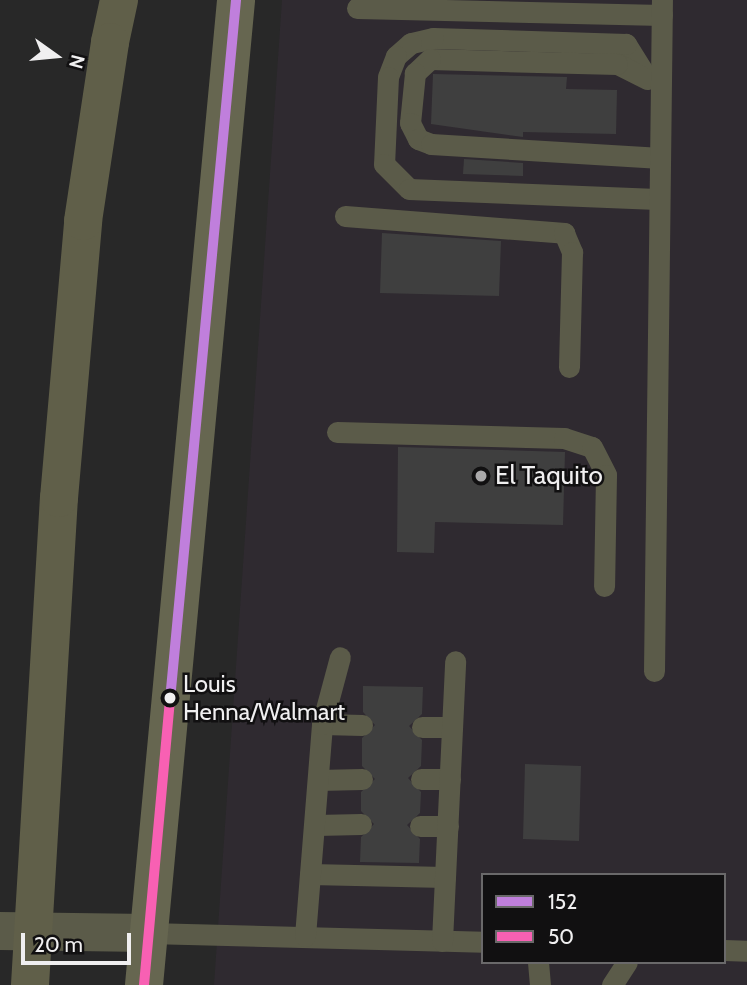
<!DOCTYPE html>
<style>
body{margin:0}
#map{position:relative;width:747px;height:985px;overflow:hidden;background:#282828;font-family:Cabin,sans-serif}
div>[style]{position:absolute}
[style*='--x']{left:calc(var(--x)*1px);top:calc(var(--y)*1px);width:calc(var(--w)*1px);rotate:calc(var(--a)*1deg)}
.built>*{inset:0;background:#2f2a30}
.building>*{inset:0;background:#3f3f3f}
.service>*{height:21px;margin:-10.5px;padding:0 10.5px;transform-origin:10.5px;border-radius:10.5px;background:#5b5b49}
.tertiary>*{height:38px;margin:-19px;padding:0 19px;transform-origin:19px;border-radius:19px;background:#5b5b49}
.secondary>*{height:38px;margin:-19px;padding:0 19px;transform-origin:19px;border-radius:19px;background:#666650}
.motorway>*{height:38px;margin:-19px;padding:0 19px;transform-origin:19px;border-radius:19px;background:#605f49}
.motorway-bridge>*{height:38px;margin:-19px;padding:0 19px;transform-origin:19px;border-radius:19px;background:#605f49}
.bus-1>*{height:10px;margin:-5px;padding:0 5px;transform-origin:5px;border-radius:5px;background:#c07fdc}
.bus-2>*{height:10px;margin:-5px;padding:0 5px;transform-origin:5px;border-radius:5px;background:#f860b3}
.dots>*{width:19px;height:19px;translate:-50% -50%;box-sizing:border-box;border:4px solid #111011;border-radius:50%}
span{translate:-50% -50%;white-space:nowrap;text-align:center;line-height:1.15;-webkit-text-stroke:5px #111011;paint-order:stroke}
.bus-label{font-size:24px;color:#f0eff0}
.left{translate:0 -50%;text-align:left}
.poi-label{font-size:26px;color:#f0eff0}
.legend{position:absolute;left:481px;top:873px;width:245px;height:91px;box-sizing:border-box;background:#111011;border:2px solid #6a696a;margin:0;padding:9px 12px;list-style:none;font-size:21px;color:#f0eff0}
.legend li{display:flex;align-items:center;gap:14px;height:35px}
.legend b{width:35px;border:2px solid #6a696a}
.north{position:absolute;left:21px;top:21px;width:70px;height:70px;-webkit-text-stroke:5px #111011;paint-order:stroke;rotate:105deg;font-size:19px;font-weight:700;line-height:28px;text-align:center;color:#f0eff0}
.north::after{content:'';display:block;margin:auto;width:24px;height:32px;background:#f0eff0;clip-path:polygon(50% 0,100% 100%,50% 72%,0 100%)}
.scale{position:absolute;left:21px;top:933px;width:110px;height:32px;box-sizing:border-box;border:4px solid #f0eff0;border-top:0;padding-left:9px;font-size:21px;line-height:24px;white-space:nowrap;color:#f0eff0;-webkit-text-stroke:5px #111011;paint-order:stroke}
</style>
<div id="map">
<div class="built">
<i style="clip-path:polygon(evenodd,282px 0,747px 0,747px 985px,214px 985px,282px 0,483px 875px,724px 875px,724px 962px,483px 962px,483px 875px)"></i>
</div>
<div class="building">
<i style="clip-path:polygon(433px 74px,567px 77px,566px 89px,617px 90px,616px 134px,523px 132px,523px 137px,431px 124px)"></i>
<i style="clip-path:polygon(464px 159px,523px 163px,523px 176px,463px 174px)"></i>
<i style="clip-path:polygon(382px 233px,501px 241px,499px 296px,380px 293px)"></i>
<i style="clip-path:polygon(398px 447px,565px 452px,563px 525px,435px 522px,434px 553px,397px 552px)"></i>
<i style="clip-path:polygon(363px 686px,423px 687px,422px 714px,409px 726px,422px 740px,421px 766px,408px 778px,421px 792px,420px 813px,407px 825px,420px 839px,419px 863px,360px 862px,361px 837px,374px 824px,361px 811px,361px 792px,375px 779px,362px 766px,362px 738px,375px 725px,363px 712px)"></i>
<i style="clip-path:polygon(525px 764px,581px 766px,579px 841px,523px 839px)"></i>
</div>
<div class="service">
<i style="--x:357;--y:8;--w:305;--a:1.3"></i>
<i style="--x:646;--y:76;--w:38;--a:-122"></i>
<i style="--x:626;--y:44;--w:193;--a:-178.2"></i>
<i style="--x:433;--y:38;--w:23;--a:167"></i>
<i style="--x:411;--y:43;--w:20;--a:139"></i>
<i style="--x:396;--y:56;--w:22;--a:111"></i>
<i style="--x:388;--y:77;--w:87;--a:92.6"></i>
<i style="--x:384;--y:164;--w:35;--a:45"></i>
<i style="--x:409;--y:189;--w:248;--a:2.3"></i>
<i style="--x:647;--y:79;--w:34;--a:-153"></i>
<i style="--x:617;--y:64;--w:187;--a:-178.5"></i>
<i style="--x:430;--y:59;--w:21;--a:137"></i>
<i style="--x:415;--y:73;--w:50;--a:95.7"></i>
<i style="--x:410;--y:123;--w:18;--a:63"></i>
<i style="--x:418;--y:139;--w:14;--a:21"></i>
<i style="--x:431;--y:144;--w:226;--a:3.5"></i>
<i style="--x:345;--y:216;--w:220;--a:4.4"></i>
<i style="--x:564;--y:233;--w:21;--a:67"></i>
<i style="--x:572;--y:252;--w:115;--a:91.5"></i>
<i style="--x:337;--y:432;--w:227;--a:1.5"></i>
<i style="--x:564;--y:438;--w:29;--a:18"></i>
<i style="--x:592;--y:447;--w:31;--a:63"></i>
<i style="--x:606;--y:475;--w:111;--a:91"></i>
<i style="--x:654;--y:671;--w:671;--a:-89.32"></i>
<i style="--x:322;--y:724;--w:40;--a:1.4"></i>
<i style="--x:422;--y:727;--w:30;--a:0"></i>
<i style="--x:421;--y:779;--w:29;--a:0"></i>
<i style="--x:318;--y:780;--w:44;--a:-1.3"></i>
<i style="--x:316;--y:825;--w:45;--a:-1.3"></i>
<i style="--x:420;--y:826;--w:28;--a:0"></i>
<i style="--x:310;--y:874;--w:135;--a:1.3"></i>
<i style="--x:148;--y:933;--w:335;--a:1.5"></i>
<i style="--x:305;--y:936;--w:213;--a:-85.4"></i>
<i style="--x:322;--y:724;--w:69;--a:-75"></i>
<i style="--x:442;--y:941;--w:280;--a:-87.3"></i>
<i style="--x:724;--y:950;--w:23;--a:2"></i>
<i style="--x:538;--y:962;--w:23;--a:85"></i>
<i style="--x:612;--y:985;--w:27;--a:-57"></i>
</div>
<div class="tertiary">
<i style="--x:0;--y:931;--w:148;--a:0.8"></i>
</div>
<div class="secondary">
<i style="--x:144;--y:985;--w:989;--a:-84.66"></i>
</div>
<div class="motorway">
<i style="--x:110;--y:42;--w:43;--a:-77.9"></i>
</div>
<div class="motorway-bridge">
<i style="--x:30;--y:985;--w:488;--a:-86.6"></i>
<i style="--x:59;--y:498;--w:278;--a:-85"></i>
<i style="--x:83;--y:221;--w:181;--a:-81.4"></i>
</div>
<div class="bus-1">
<i style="--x:170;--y:700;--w:703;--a:-84.61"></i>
</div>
<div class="bus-2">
<i style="--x:144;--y:985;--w:286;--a:-84.8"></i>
</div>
<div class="dots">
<i style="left:481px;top:476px;background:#aaa9aa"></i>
<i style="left:170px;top:698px;background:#f0eff0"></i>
</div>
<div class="bus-label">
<span class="left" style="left:183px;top:698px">Louis<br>Henna/Walmart</span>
</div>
<div class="poi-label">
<span class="left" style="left:495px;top:476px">El Taquito</span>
</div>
<ul class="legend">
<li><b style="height:9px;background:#c07fdc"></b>152</li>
<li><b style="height:9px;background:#f860b3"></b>50</li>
</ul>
<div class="north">N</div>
<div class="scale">20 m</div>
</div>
